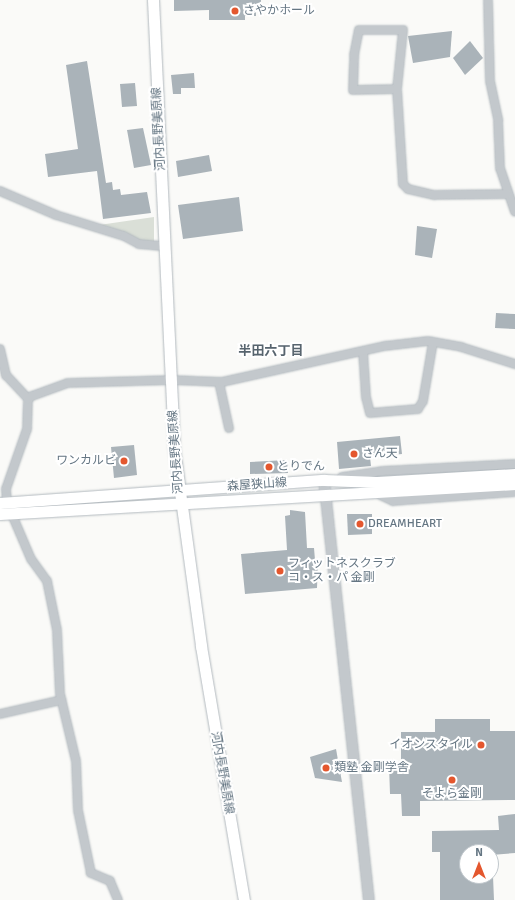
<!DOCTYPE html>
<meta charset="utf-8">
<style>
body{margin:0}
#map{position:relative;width:515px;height:900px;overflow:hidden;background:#fafaf8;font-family:Signika,"Noto Sans JP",sans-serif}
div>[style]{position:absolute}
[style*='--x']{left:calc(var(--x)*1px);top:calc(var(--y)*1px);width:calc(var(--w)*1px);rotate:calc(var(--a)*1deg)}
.green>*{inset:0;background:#dadfd7}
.building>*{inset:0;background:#aab3b9}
.roads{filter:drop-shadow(0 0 1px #b3babf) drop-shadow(0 0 1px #b3babf)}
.minor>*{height:8px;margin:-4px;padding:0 4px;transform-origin:4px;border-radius:4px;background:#c3c8cc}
.tertiary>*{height:10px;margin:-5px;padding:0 5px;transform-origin:5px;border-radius:5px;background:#c3c8cc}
.secondary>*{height:11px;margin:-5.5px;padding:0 5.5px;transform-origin:5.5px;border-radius:5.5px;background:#fff}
.dots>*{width:11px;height:11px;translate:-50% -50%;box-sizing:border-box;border:2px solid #fff;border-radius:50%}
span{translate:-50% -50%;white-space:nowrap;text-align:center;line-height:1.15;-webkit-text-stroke:4px #fff;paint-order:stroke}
.poi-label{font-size:12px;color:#657683}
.left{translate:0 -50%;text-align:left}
.right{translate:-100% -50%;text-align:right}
.street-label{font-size:12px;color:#657683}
.neighbourhood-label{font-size:13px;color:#57646e;font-weight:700}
.north{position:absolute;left:459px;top:844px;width:40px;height:40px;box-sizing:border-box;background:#fff;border:1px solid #c1c8cd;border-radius:50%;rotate:0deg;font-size:11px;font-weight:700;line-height:16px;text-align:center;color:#657683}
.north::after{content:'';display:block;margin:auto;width:14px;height:18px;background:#e4572e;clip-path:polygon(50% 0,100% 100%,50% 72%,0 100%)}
</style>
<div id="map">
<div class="green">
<i style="clip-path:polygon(154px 217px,154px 243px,142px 242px,99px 225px)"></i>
</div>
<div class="building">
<i style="clip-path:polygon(174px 0,261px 0,261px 11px,256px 11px,256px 16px,245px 16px,245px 20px,209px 20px,209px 10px,174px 11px)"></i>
<i style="clip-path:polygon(452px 31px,450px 57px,413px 63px,408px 36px)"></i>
<i style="clip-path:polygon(470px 41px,483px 58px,465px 75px,453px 58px)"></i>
<i style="clip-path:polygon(87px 61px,106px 183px,112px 182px,113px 190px,120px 189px,121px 195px,147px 192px,151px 213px,103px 219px,97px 171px,48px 177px,45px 154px,78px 149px,66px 65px)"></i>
<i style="clip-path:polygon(194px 73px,195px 88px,181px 88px,181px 94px,173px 94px,171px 75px)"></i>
<i style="clip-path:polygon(135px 83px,137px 106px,122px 107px,120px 84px)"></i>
<i style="clip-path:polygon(143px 128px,151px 165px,134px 168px,127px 130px)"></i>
<i style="clip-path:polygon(209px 155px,212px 171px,178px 177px,176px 161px)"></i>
<i style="clip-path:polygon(239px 197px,243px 231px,183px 239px,178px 205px)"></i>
<i style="clip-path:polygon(417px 226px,437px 229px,432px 258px,415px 255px)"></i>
<i style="clip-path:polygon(496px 313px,515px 314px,515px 329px,495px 328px)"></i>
<i style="clip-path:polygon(400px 436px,402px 454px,370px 457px,371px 466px,339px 469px,337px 442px)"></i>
<i style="clip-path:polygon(134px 445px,137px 475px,114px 478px,111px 447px)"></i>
<i style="clip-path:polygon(287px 460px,288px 473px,250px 474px,250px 462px)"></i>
<i style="clip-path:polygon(290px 510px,305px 512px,307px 548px,314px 548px,315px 560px,318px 560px,317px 588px,245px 594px,241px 554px,287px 550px,285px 516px,290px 515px)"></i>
<i style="clip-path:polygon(347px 514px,372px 514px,372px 534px,348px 535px)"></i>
<i style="clip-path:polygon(435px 719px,490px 719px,490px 731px,515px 731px,515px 800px,420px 801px,420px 816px,402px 816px,401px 794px,390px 794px,389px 765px,401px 765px,401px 732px,435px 732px)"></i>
<i style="clip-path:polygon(336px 749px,342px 782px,315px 778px,310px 757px)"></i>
<i style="clip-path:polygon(515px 814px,515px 853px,491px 855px,491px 852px,467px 852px,467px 876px,493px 876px,494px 900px,440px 900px,440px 852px,432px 852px,432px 831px,499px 830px,498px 816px)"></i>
</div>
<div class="roads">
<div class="minor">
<i style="--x:488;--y:0;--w:81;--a:88.6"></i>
<i style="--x:490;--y:81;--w:40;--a:78"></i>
<i style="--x:498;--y:120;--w:48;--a:87.6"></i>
<i style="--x:500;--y:168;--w:46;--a:71.2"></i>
<i style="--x:397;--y:89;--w:44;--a:178.7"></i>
<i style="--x:353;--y:90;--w:35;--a:-88"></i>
<i style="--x:354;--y:55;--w:25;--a:-79"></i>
<i style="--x:359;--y:30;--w:44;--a:0"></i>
<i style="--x:403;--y:30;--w:59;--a:95.8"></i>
<i style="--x:397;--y:89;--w:95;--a:86.4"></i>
<i style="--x:403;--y:184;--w:7;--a:45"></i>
<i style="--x:408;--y:189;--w:27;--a:13"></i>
<i style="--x:434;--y:195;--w:73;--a:-0.8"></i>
<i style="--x:0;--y:191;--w:61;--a:23.2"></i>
<i style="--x:56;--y:215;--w:71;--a:17.2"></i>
<i style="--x:124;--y:236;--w:17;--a:28"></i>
<i style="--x:139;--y:244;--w:25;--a:5"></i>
<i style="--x:0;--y:349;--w:27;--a:77"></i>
<i style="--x:6;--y:375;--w:33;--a:47"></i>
<i style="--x:363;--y:351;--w:46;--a:86.3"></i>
<i style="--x:366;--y:397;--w:16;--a:76"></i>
<i style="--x:370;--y:413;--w:48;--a:-4.8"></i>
<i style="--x:418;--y:409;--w:9;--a:-58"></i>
<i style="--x:423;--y:401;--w:60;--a:-80.4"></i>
<i style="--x:219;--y:382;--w:47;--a:77.7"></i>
<i style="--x:342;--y:477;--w:40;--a:-8.5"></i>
<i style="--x:382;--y:471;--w:133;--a:-3"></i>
<i style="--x:376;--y:493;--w:19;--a:25"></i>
<i style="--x:393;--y:501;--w:122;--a:-4.2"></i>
<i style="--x:0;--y:714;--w:63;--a:-12.9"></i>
<i style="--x:118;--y:900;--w:21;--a:-113"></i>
<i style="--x:110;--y:881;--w:21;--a:-157"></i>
<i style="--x:91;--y:873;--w:64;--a:-101.7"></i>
<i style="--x:78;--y:810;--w:49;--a:-92.3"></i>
<i style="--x:76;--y:761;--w:69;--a:-103.4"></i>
<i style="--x:60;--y:694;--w:64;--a:-92.7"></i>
<i style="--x:57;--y:630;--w:50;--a:-101.5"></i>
<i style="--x:47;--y:581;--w:27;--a:-126"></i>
<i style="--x:31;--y:559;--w:61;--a:-113.2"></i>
<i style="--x:7;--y:503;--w:14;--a:-94"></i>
<i style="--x:6;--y:489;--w:64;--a:-70.7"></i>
<i style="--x:27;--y:429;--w:30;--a:-88"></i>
<i style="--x:28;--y:399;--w:5;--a:-37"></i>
<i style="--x:32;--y:396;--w:38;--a:-20"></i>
<i style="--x:68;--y:383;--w:104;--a:-1.7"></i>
<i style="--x:172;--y:380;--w:50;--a:2.3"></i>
<i style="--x:222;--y:382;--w:167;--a:-12.5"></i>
<i style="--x:385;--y:346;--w:43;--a:-6.6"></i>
<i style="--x:428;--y:341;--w:34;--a:10"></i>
<i style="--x:461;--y:347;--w:57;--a:17.5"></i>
</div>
<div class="tertiary">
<i style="--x:324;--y:480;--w:422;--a:83.9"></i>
</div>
<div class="secondary">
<i style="--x:153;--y:0;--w:448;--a:87.3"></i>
<i style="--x:174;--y:448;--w:200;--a:82.2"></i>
<i style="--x:201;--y:646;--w:258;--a:80.4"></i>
<i style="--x:0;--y:503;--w:325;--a:-4.1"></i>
<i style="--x:324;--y:480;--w:53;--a:2.2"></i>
<i style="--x:377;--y:482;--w:138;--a:-3.3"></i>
<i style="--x:0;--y:514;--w:516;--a:-3.33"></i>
</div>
</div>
<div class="dots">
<i style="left:235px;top:11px;background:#e4572e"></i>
<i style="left:354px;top:454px;background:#e4572e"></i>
<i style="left:124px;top:461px;background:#e4572e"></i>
<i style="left:269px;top:467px;background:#e4572e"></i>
<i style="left:360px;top:524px;background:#e4572e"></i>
<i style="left:280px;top:571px;background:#e4572e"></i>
<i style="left:481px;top:745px;background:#e4572e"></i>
<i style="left:326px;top:768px;background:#e4572e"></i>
<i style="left:452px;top:780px;background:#e4572e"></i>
</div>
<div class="poi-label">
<span class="left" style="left:243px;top:11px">さやかホール</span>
<span class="left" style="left:362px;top:454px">さん天</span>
<span class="right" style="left:116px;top:461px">ワンカルビ</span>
<span class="left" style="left:277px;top:467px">とりでん</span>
<span class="left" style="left:368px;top:524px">DREAMHEART</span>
<span class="left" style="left:288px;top:571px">フィットネスクラブ<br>コ・ス・パ 金剛</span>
<span class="right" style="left:473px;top:745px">イオンスタイル</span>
<span class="left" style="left:334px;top:768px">類塾 金剛学舎</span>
<span style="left:452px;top:794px">そよら金剛</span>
</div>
<div class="street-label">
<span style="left:159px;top:129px;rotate:-93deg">河内長野美原線</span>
<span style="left:176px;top:452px;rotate:-94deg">河内長野美原線</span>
<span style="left:257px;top:485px;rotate:-4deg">森屋狭山線</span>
<span style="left:222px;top:773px;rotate:80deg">河内長野美原線</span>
</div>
<div class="neighbourhood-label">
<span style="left:271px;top:351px">半田六丁目</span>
</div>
<div class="north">N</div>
</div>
